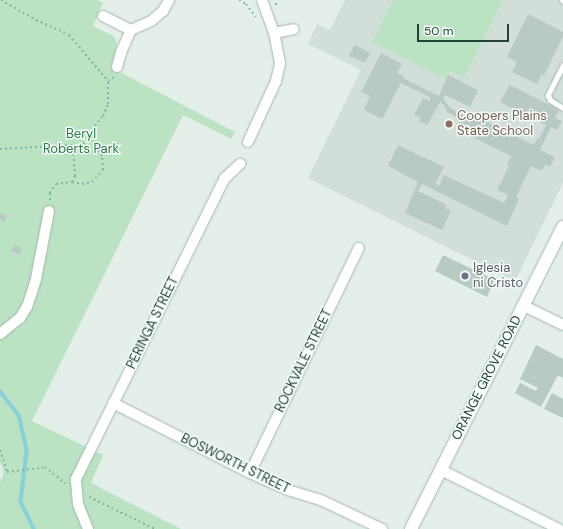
<!DOCTYPE html>
<style>
body{margin:0}
#map{position:relative;width:563px;height:529px;overflow:hidden;background:#e4efe9;font-family:"DM Sans",sans-serif}
div>[style]{position:absolute}
[style*='--x']{left:calc(var(--x)*1px);top:calc(var(--y)*1px);width:calc(var(--w)*1px);rotate:calc(var(--a)*1deg)}
.built>*{inset:0;background:#d2dfd8}
.green>*{inset:0;background:#bbe2c3}
.stream>*{height:3.5px;margin:-1.75px;padding:0 1.75px;transform-origin:1.75px;border-radius:1.75px;background:#88d1d8}
.building>*{inset:0;background:#b9cac2}
.path>*{height:2px;margin-top:-1px;transform-origin:0;background:repeating-linear-gradient(90deg,#82b5a2 0 2px,transparent 0 5px)}
.roads{filter:drop-shadow(0 0 1px #a6b8b0) drop-shadow(0 0 1px #a6b8b0)}
.service>*{height:5px;margin:-2.5px;padding:0 2.5px;transform-origin:2.5px;border-radius:2.5px;background:#fff}
.minor>*{height:10px;margin:-5px;padding:0 5px;transform-origin:5px;border-radius:5px;background:#fff}
.secondary>*{height:12px;margin:-6px;padding:0 6px;transform-origin:6px;border-radius:6px;background:#fff}
.dots>*{width:11px;height:11px;translate:-50% -50%;box-sizing:border-box;border:2px solid #f5fbf8;border-radius:50%}
span{translate:-50% -50%;white-space:nowrap;text-align:center;line-height:1.15;-webkit-text-stroke:3px #f5fbf8;paint-order:stroke}
.education-label{font-size:13px;color:#785e54}
.left{translate:0 -50%;text-align:left}
.park-label{font-size:13px;color:#277e44}
.worship-label{font-size:13px;color:#5b616d}
.street-label{font-size:13px;color:#214338}
.scale{position:absolute;left:417px;top:24px;width:92px;height:18px;box-sizing:border-box;border:2px solid #214338;border-top:0;padding-left:5px;font-size:12px;line-height:14px;white-space:nowrap;color:#214338;-webkit-text-stroke:3px #f5fbf8;paint-order:stroke}
</style>
<div id="map">
<div class="built">
<i style="clip-path:polygon(345px 0,563px 0,563px 183px,515px 281px,308px 178px,361px 70px,308px 44px,317px 24px,330px 30px)"></i>
</div>
<div class="green">
<i style="clip-path:polygon(0 0,97px 0,103px 3px,93px 26px,115px 37px,117px 44px,112px 68px,235px 132px,231px 139px,183px 115px,32px 421px,103px 455px,91px 483px,181px 529px,0 529px,0 482px,4px 473px,0 462px)"></i>
<i style="clip-path:polygon(393px 0,503px 0,464px 78px,450px 71px,446px 79px,372px 42px)"></i>
</div>
<div class="stream">
<i style="--x:0;--y:391;--w:31;--a:52"></i>
<i style="--x:19;--y:415;--w:37;--a:77"></i>
<i style="--x:27;--y:451;--w:51;--a:96.7"></i>
<i style="--x:21;--y:502;--w:30;--a:64"></i>
</div>
<div class="building">
<i style="clip-path:polygon(528px 14px,563px 32px,563px 36px,544px 76px,542px 74px,537px 84px,512px 72px,517px 62px,507px 57px)"></i>
<i style="clip-path:polygon(355px 45px,370px 53px,365px 63px,349px 56px)"></i>
<i style="clip-path:polygon(381px 53px,402px 64px,397px 73px,404px 76px,403px 78px,439px 96px,448px 75px,478px 90px,470px 107px,445px 95px,443px 98px,450px 108px,463px 115px,465px 111px,534px 145px,537px 138px,539px 139px,546px 125px,500px 102px,510px 85px,559px 110px,555px 118px,562px 121px,557px 130px,551px 127px,540px 150px,555px 157px,550px 167px,545px 165px,542px 171px,531px 166px,516px 197px,519px 199px,507px 226px,422px 184px,418px 191px,447px 205px,445px 208px,451px 211px,442px 230px,405px 213px,418px 182px,388px 166px,398px 145px,444px 167px,435px 184px,439px 186px,444px 175px,504px 203px,508px 195px,497px 190px,509px 166px,507px 165px,511px 156px,457px 129px,461px 120px,447px 112px,444px 105px,440px 102px,427px 125px,419px 121px,421px 118px,414px 115px,423px 98px,429px 101px,431px 98px,401px 83px,382px 119px,364px 110px,370px 96px,361px 92px)"></i>
<i style="clip-path:polygon(0 213px,7px 215px,5px 222px,0 220px)"></i>
<i style="clip-path:polygon(14px 245px,21px 247px,20px 254px,12px 252px)"></i>
<i style="clip-path:polygon(443px 255px,495px 280px,487px 297px,435px 271px)"></i>
<i style="clip-path:polygon(536px 345px,563px 359px,563px 378px,558px 375px,541px 407px,515px 393px,520px 383px,536px 391px,538px 388px,520px 379px)"></i>
<i style="clip-path:polygon(552px 393px,563px 399px,563px 418px,544px 409px)"></i>
</div>
<div class="path">
<i style="--x:1;--y:0;--w:40;--a:29.7"></i>
<i style="--x:36;--y:20;--w:36;--a:24"></i>
<i style="--x:69;--y:35;--w:60;--a:49.7"></i>
<i style="--x:239;--y:0;--w:8;--a:30"></i>
<i style="--x:246;--y:4;--w:16;--a:52"></i>
<i style="--x:276;--y:5;--w:5;--a:-90"></i>
<i style="--x:0;--y:149;--w:73;--a:-3.1"></i>
<i style="--x:72;--y:182;--w:10;--a:11"></i>
<i style="--x:82;--y:184;--w:10;--a:-11"></i>
<i style="--x:92;--y:182;--w:16;--a:-47"></i>
<i style="--x:103;--y:170;--w:14;--a:-94"></i>
<i style="--x:102;--y:156;--w:21;--a:-118"></i>
<i style="--x:50;--y:200;--w:7;--a:-90"></i>
<i style="--x:50;--y:193;--w:11;--a:-56"></i>
<i style="--x:56;--y:184;--w:16;--a:-7"></i>
<i style="--x:72;--y:182;--w:7;--a:-63"></i>
<i style="--x:75;--y:176;--w:31;--a:-94"></i>
<i style="--x:73;--y:145;--w:10;--a:-6"></i>
<i style="--x:83;--y:144;--w:11;--a:-38"></i>
<i style="--x:92;--y:137;--w:11;--a:-75"></i>
<i style="--x:95;--y:126;--w:13;--a:-51"></i>
<i style="--x:103;--y:116;--w:13;--a:-67"></i>
<i style="--x:108;--y:104;--w:23;--a:-90"></i>
<i style="--x:108;--y:81;--w:7;--a:-34"></i>
<i style="--x:0;--y:450;--w:23;--a:72"></i>
<i style="--x:7;--y:472;--w:38;--a:-7"></i>
<i style="--x:45;--y:467;--w:26;--a:39"></i>
<i style="--x:89;--y:497;--w:73;--a:25.9"></i>
</div>
<div class="roads">
<div class="service">
<i style="--x:562;--y:0;--w:1;--a:45"></i>
<i style="--x:563;--y:65;--w:34;--a:117"></i>
<i style="--x:548;--y:95;--w:5;--a:68"></i>
<i style="--x:550;--y:100;--w:15;--a:32"></i>
</div>
<div class="minor">
<i style="--x:103;--y:16;--w:31;--a:27"></i>
<i style="--x:274;--y:33;--w:20;--a:-11"></i>
<i style="--x:117;--y:67;--w:18;--a:-74"></i>
<i style="--x:122;--y:50;--w:22;--a:-66"></i>
<i style="--x:131;--y:30;--w:22;--a:-24"></i>
<i style="--x:151;--y:21;--w:16;--a:-40"></i>
<i style="--x:163;--y:11;--w:13;--a:-61"></i>
<i style="--x:248;--y:142;--w:67;--a:-65.3"></i>
<i style="--x:276;--y:81;--w:18;--a:-77"></i>
<i style="--x:280;--y:63;--w:31;--a:-101"></i>
<i style="--x:274;--y:33;--w:35;--a:-110"></i>
<i style="--x:524;--y:306;--w:43;--a:26"></i>
<i style="--x:0;--y:334;--w:26;--a:-39"></i>
<i style="--x:20;--y:318;--w:13;--a:-58"></i>
<i style="--x:27;--y:307;--w:29;--a:-72"></i>
<i style="--x:36;--y:279;--w:69;--a:-79.2"></i>
<i style="--x:113;--y:403;--w:154;--a:27.1"></i>
<i style="--x:250;--y:473;--w:42;--a:24.1"></i>
<i style="--x:288;--y:490;--w:34;--a:17"></i>
<i style="--x:321;--y:500;--w:68;--a:25.4"></i>
<i style="--x:441;--y:470;--w:132;--a:26.6"></i>
<i style="--x:250;--y:473;--w:250;--a:-64.2"></i>
<i style="--x:88;--y:529;--w:27;--a:-112"></i>
<i style="--x:78;--y:504;--w:25;--a:-95"></i>
<i style="--x:76;--y:479;--w:336;--a:-63.7"></i>
<i style="--x:225;--y:178;--w:21;--a:-43"></i>
</div>
<div class="secondary">
<i style="--x:411;--y:529;--w:338;--a:-63.3"></i>
</div>
</div>
<div class="dots">
<i style="left:449px;top:124px;background:#8d6e63"></i>
<i style="left:465px;top:276px;background:#6b7280"></i>
</div>
<div class="education-label">
<span class="left" style="left:457px;top:124px">Coopers Plains<br>State School</span>
</div>
<div class="park-label">
<span style="left:81px;top:142px">Beryl<br>Roberts Park</span>
</div>
<div class="worship-label">
<span class="left" style="left:473px;top:276px">Iglesia<br>ni Cristo</span>
</div>
<div class="street-label">
<span style="left:153px;top:323px;rotate:-64deg">PERINGA STREET</span>
<span style="left:304px;top:361px;rotate:-64deg">ROCKVALE STREET</span>
<span style="left:487px;top:378px;rotate:-63deg">ORANGE GROVE ROAD</span>
<span style="left:235px;top:464px;rotate:26deg">BOSWORTH STREET</span>
</div>
<div class="scale">50 m</div>
</div>
